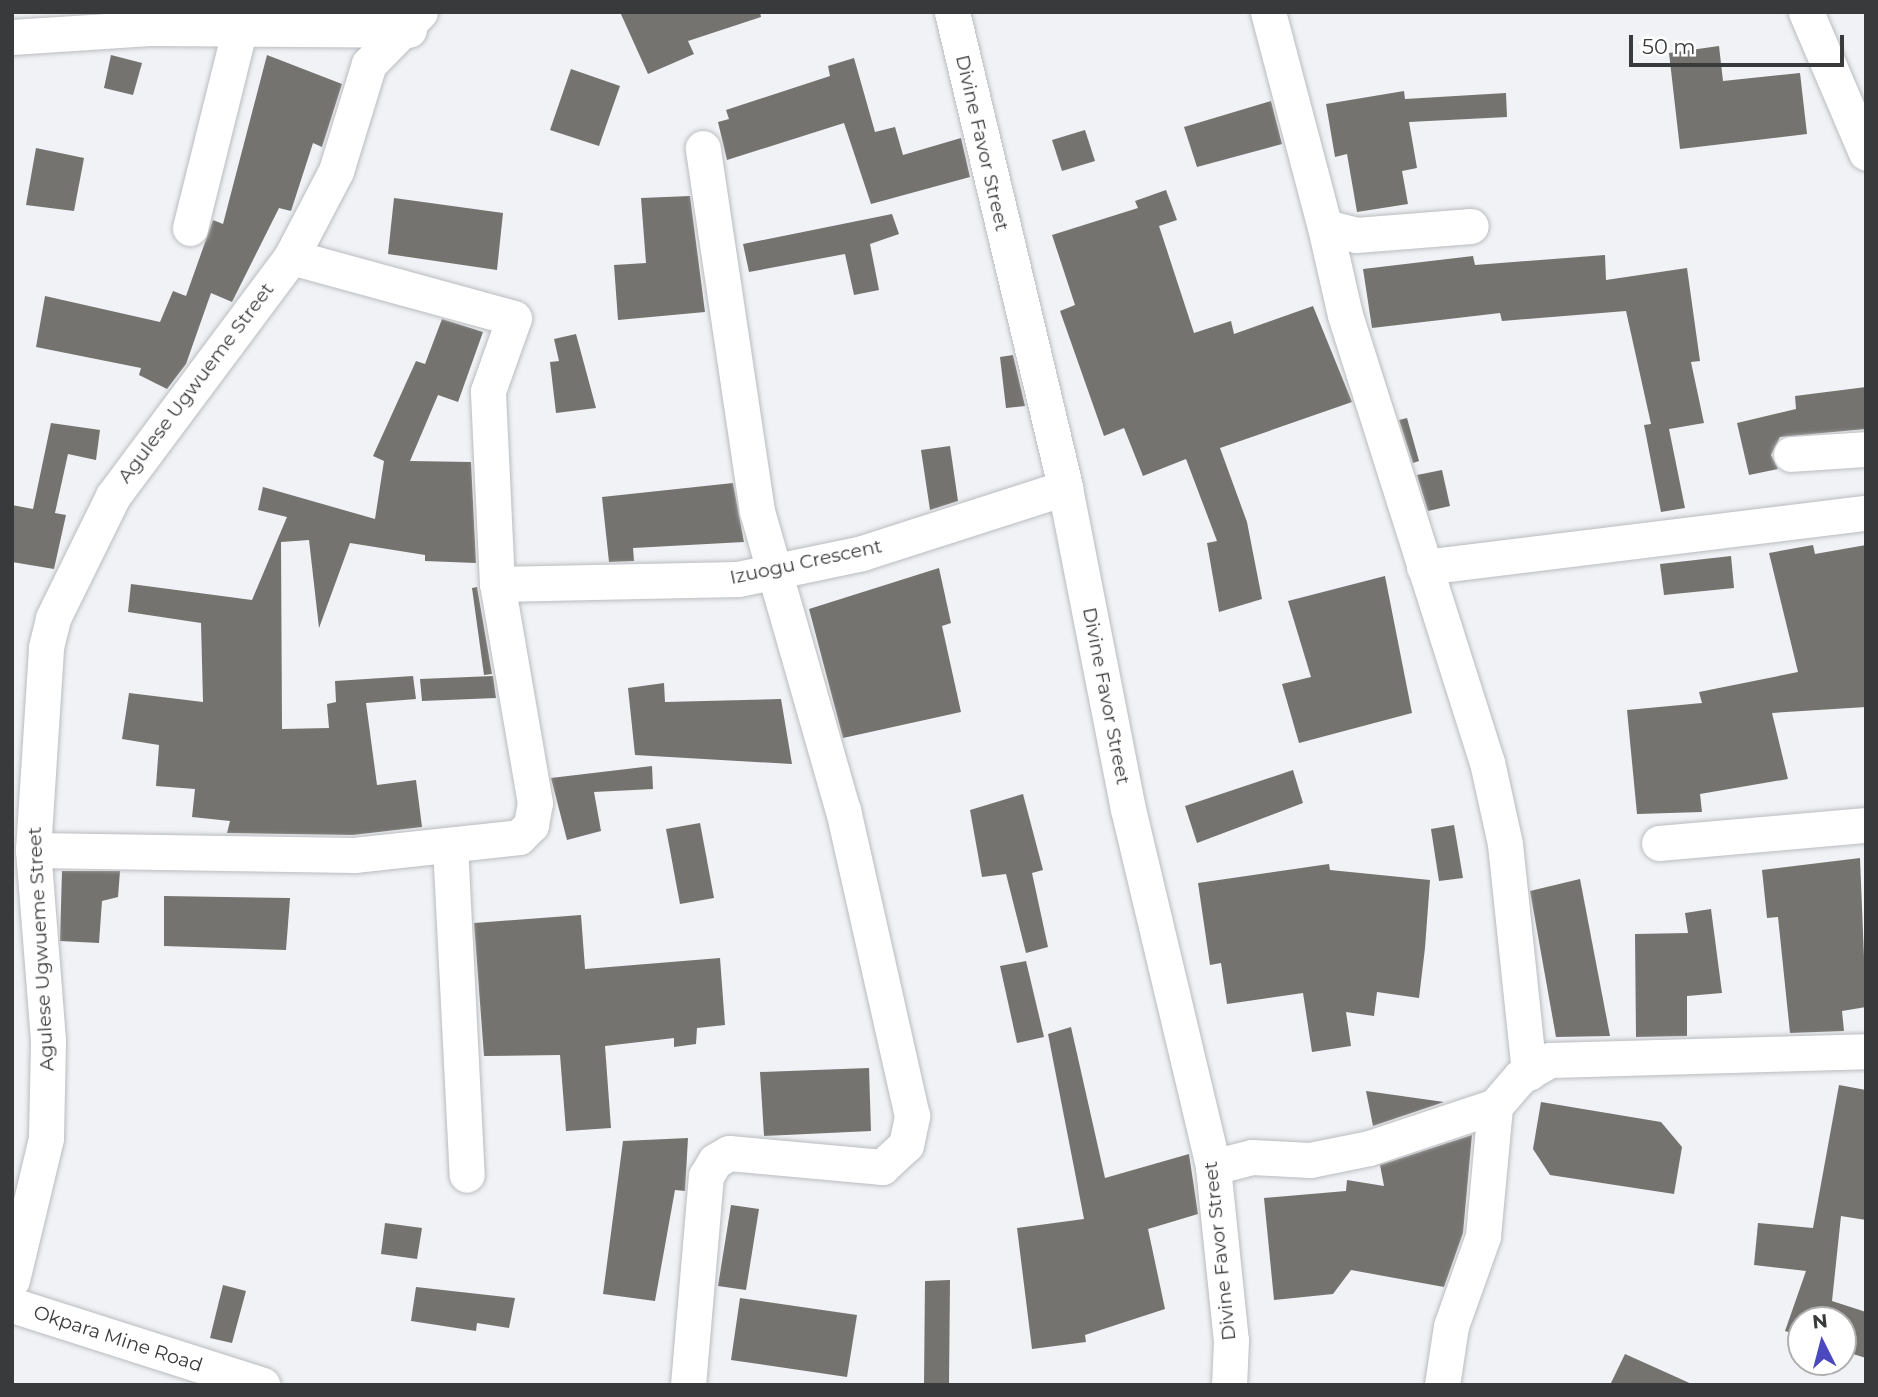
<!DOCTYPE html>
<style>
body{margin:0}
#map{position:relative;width:1878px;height:1397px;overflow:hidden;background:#f0f2f5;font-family:Montserrat,sans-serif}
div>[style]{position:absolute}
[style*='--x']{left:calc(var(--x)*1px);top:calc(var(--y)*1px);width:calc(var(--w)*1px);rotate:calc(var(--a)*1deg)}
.building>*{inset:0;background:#757370}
.roads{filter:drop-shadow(0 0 2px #babcbf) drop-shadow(0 0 2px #babcbf)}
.minor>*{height:35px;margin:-17.5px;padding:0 17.5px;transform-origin:17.5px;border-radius:17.5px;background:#fff}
span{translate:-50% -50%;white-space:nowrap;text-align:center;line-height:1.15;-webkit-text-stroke:7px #fff;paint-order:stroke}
.street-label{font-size:19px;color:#393a3b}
.frame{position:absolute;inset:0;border:14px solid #393a3b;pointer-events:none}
.north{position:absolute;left:1787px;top:1306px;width:70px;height:70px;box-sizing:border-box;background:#fff;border:2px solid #b0b0b1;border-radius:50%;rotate:354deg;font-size:19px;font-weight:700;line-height:28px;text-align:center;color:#393a3b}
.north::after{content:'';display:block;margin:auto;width:24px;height:32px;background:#4c48be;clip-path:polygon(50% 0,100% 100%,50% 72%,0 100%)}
.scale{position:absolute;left:1629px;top:35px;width:215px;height:32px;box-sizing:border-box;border:4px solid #393a3b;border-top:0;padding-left:9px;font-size:21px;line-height:24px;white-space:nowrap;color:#393a3b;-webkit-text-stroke:5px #fff;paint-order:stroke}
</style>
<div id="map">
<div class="building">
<i style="clip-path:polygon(620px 12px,760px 12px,761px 17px,688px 41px,694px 54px,648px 74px)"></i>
<i style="clip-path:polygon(1719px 46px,1723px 81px,1800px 73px,1807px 134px,1680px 149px,1669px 53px)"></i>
<i style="clip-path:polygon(111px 55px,142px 63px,133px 95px,104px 88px)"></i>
<i style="clip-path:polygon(267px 55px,342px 84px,322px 147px,313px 143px,291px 211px,279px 208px,232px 302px,211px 293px,186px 364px,167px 389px,139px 375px,141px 368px,36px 347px,45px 296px,160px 322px,173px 291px,186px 296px,213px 220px,223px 224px)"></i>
<i style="clip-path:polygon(854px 58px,875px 132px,895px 127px,903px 155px,961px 138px,970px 177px,871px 204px,844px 123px,727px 160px,718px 122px,729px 119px,726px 110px,830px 76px,828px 66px)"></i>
<i style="clip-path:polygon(571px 69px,620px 86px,599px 146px,550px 130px)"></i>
<i style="clip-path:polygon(1404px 91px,1405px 99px,1506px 93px,1507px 117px,1409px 122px,1417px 168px,1402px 171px,1408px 204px,1357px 212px,1347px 154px,1335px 157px,1326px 104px)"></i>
<i style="clip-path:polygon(1271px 101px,1282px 144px,1197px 167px,1184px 127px)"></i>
<i style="clip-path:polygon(1085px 130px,1095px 161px,1062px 171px,1052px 140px)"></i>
<i style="clip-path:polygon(36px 148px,84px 158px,74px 211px,26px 205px)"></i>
<i style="clip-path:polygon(1166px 190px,1177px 220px,1159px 226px,1194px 333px,1231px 321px,1234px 334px,1313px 306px,1352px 402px,1220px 448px,1247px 522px,1262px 599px,1219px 612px,1207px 543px,1217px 541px,1186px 459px,1143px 476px,1124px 428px,1104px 436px,1060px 311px,1075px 305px,1052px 235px,1138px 208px,1135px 201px)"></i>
<i style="clip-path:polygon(690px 196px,705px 312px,618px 320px,614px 265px,646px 263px,641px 198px)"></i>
<i style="clip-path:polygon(394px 198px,503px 213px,497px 270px,388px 254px)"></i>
<i style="clip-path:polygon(892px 214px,899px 234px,870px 244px,879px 290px,854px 295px,845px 254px,749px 272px,743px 244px)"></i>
<i style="clip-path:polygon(1605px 255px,1606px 280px,1687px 268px,1700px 361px,1691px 362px,1704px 423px,1669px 429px,1685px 508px,1661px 512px,1644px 425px,1651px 424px,1626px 311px,1502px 321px,1500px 313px,1372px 328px,1363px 269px,1473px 256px,1475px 265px)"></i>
<i style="clip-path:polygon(442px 319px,483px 332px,458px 402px,438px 395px,410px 461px,471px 462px,476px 563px,425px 561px,425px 555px,350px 543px,319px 628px,309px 540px,281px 542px,282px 729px,329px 728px,327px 704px,336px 702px,335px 681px,413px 676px,416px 699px,366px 703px,377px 785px,416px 780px,422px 827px,353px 835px,227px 833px,230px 821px,192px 817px,195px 789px,156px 786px,159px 745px,122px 739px,129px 693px,203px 702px,201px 623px,128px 612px,131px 584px,252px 600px,287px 517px,258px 510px,263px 487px,375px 519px,384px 461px,373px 456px,416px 361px,425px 364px)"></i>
<i style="clip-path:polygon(576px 334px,596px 408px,556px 413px,550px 362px,559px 361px,554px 339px)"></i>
<i style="clip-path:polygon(1013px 355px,1025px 406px,1006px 408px,1000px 357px)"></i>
<i style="clip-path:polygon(1866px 387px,1866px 429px,1780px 437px,1771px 455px,1778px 469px,1749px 475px,1737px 423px,1796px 409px,1795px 396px)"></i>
<i style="clip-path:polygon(1407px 418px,1419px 461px,1413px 463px,1399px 420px)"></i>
<i style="clip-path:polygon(51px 423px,100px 430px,96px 460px,68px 454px,55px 513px,66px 515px,54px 569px,12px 562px,12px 505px,33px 509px)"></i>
<i style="clip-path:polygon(950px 446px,958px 501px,930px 510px,921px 450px)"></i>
<i style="clip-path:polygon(1442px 470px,1450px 506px,1428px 511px,1417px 475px)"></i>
<i style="clip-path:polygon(733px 483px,744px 542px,633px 548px,634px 561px,609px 562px,602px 497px)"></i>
<i style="clip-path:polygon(1813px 545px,1815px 554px,1866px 545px,1866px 707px,1772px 713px,1788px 779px,1700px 794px,1702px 812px,1637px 814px,1627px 710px,1702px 703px,1699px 692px,1798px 672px,1769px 553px)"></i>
<i style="clip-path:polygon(1731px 556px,1734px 588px,1664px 595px,1660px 564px)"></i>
<i style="clip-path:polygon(939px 568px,951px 623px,942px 626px,961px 712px,843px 738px,809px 609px)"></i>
<i style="clip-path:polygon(1385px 576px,1412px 713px,1299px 743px,1282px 684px,1311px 677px,1288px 601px)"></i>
<i style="clip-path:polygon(477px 587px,492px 674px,484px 675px,472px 588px)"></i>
<i style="clip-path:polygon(493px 676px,496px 698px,422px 701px,420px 679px)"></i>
<i style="clip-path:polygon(664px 683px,665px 702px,781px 699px,792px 764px,635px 755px,628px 688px)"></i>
<i style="clip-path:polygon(652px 766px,653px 789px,594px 792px,601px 831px,567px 840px,551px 778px)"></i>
<i style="clip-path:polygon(1293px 770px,1303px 803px,1197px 843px,1185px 806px)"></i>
<i style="clip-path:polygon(1023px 794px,1043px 870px,1032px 873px,1048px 947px,1026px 953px,1006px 874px,982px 877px,970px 810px)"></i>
<i style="clip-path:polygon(700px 823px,714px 898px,680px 904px,666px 829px)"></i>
<i style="clip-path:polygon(1454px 825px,1463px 878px,1439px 881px,1431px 829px)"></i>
<i style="clip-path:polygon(1860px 858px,1866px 1007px,1842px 1011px,1844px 1031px,1790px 1033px,1778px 917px,1767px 918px,1762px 870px)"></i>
<i style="clip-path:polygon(1329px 864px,1330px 870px,1430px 880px,1425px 948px,1419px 998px,1377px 992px,1374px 1016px,1346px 1012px,1351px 1046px,1312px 1052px,1303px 993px,1227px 1004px,1221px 963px,1210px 965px,1198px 883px)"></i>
<i style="clip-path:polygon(62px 871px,120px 871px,118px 897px,102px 901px,99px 943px,60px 941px)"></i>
<i style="clip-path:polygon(1580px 879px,1610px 1036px,1556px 1037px,1530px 891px)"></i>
<i style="clip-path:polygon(164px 896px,290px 898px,286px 950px,164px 946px)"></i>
<i style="clip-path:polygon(1711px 909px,1722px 993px,1687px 996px,1687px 1036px,1636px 1037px,1635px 934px,1688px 933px,1685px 913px)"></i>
<i style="clip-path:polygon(581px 915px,585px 969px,720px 958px,725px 1025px,697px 1028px,696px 1044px,674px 1047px,674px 1038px,605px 1046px,611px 1128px,566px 1131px,560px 1055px,484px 1056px,474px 923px)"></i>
<i style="clip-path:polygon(1026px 961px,1044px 1037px,1017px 1043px,1000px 966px)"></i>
<i style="clip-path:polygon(1071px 1027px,1105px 1178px,1189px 1154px,1198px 1214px,1148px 1229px,1165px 1309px,1085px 1335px,1086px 1342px,1032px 1349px,1017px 1228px,1084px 1219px,1048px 1034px)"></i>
<i style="clip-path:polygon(869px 1068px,871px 1131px,764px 1136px,760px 1072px)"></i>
<i style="clip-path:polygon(1839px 1085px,1866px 1090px,1866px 1220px,1841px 1216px,1832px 1301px,1866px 1312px,1866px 1358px,1843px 1351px,1843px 1320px,1801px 1320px,1801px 1336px,1785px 1331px,1806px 1271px,1754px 1265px,1758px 1223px,1813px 1228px)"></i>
<i style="clip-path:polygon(1366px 1091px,1444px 1102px,1373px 1126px)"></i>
<i style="clip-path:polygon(1541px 1102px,1661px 1122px,1682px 1147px,1674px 1194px,1550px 1175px,1533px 1149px)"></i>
<i style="clip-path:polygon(1472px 1135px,1463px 1233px,1444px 1287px,1351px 1270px,1333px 1294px,1274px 1300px,1264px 1198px,1346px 1191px,1347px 1180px,1384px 1186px,1380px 1165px)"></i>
<i style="clip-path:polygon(688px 1138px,685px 1191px,675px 1190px,655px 1301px,603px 1294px,623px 1141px)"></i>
<i style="clip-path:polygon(731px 1205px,759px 1209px,746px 1290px,718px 1286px)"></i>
<i style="clip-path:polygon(385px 1223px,422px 1228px,417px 1259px,381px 1254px)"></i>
<i style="clip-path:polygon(950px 1280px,949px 1385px,924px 1385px,925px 1281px)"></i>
<i style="clip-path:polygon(223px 1285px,246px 1291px,232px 1343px,210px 1338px)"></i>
<i style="clip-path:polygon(416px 1287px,515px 1298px,509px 1328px,477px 1323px,476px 1331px,411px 1321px)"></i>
<i style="clip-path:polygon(740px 1298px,857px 1315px,847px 1377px,731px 1360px)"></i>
<i style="clip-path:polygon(1625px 1354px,1694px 1385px,1610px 1385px)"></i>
</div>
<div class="roads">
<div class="minor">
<i style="--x:952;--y:12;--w:489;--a:76.6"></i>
<i style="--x:1065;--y:488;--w:327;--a:78.9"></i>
<i style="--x:1128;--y:809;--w:368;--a:76.6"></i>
<i style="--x:1213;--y:1167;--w:174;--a:84.1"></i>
<i style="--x:1231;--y:1340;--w:45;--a:92.5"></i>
<i style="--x:1268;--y:12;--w:222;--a:75.2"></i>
<i style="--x:1325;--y:227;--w:32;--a:14"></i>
<i style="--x:1356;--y:235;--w:115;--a:-4.5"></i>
<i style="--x:1806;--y:12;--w:153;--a:66.9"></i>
<i style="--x:12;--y:37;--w:138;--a:-3.7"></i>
<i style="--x:150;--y:28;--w:259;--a:0.4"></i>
<i style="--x:1325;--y:227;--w:90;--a:77.2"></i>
<i style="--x:1345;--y:315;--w:469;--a:72.4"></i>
<i style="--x:1487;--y:762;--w:84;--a:77.6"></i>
<i style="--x:1505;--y:844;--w:230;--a:84"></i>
<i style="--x:190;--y:228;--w:206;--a:-76"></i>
<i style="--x:1791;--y:454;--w:75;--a:-3.8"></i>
<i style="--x:1424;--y:567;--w:445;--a:-7"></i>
<i style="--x:497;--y:584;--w:241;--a:-1.2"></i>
<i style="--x:738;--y:579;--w:127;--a:-11.8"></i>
<i style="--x:862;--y:553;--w:213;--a:-17.8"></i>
<i style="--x:1659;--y:843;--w:208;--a:-5"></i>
<i style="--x:450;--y:845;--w:330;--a:87.1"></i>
<i style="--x:33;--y:850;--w:321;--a:0.9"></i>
<i style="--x:354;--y:855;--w:166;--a:-6.2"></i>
<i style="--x:519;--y:837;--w:17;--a:-45"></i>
<i style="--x:531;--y:825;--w:22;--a:-80"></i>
<i style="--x:535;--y:803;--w:222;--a:-99.8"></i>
<i style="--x:497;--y:584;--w:193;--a:-92.7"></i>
<i style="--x:488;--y:391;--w:77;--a:-70.4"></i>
<i style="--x:514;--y:318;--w:231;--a:-164.7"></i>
<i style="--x:1213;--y:1167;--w:40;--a:-14.4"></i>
<i style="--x:1252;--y:1157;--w:58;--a:3"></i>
<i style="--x:1310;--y:1160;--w:60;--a:-11.5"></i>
<i style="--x:1369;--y:1148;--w:133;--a:-18.4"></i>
<i style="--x:1495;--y:1106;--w:38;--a:-49"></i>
<i style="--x:1520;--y:1077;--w:34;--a:-30"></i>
<i style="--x:1550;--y:1060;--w:316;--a:-1.6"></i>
<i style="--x:12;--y:1280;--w:146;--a:-76.5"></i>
<i style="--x:46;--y:1138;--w:98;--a:-88.8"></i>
<i style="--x:48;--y:1040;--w:191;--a:-94.5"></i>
<i style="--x:33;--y:850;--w:203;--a:-86.3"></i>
<i style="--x:46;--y:647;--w:30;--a:-76"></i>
<i style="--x:53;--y:618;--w:136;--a:-63.8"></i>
<i style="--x:113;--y:496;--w:298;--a:-53.3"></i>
<i style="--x:291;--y:257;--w:97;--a:-62.4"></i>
<i style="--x:336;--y:171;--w:112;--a:-72.9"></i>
<i style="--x:369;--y:64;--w:73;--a:-45.6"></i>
<i style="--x:12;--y:1305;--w:263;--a:17.7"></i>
<i style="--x:688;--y:1385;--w:210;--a:-85.1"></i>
<i style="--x:706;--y:1176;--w:17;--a:-59"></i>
<i style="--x:715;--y:1161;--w:16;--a:-30"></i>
<i style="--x:729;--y:1153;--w:154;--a:5.2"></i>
<i style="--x:882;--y:1167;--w:33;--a:-43"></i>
<i style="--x:906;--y:1145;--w:30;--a:-78"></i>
<i style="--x:912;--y:1116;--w:313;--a:-102.7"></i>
<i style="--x:843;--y:811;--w:312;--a:-106"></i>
<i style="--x:757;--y:511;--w:367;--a:-98.5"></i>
<i style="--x:1442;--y:1385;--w:60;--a:-81.3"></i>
<i style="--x:1451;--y:1326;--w:96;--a:-70.4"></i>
<i style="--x:1483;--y:1236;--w:131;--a:-84.7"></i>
</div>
</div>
<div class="street-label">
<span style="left:982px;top:143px;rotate:77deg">Divine Favor Street</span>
<span style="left:196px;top:383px;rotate:-53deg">Agulese Ugwueme Street</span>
<span style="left:806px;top:562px;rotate:-12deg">Izuogu Crescent</span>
<span style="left:1106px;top:696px;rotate:79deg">Divine Favor Street</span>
<span style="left:41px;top:949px;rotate:-93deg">Agulese Ugwueme Street</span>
<span style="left:1220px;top:1251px;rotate:-96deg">Divine Favor Street</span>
<span style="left:118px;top:1339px;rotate:18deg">Okpara Mine Road</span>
</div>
<div class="frame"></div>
<div class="north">N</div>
<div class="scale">50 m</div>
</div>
